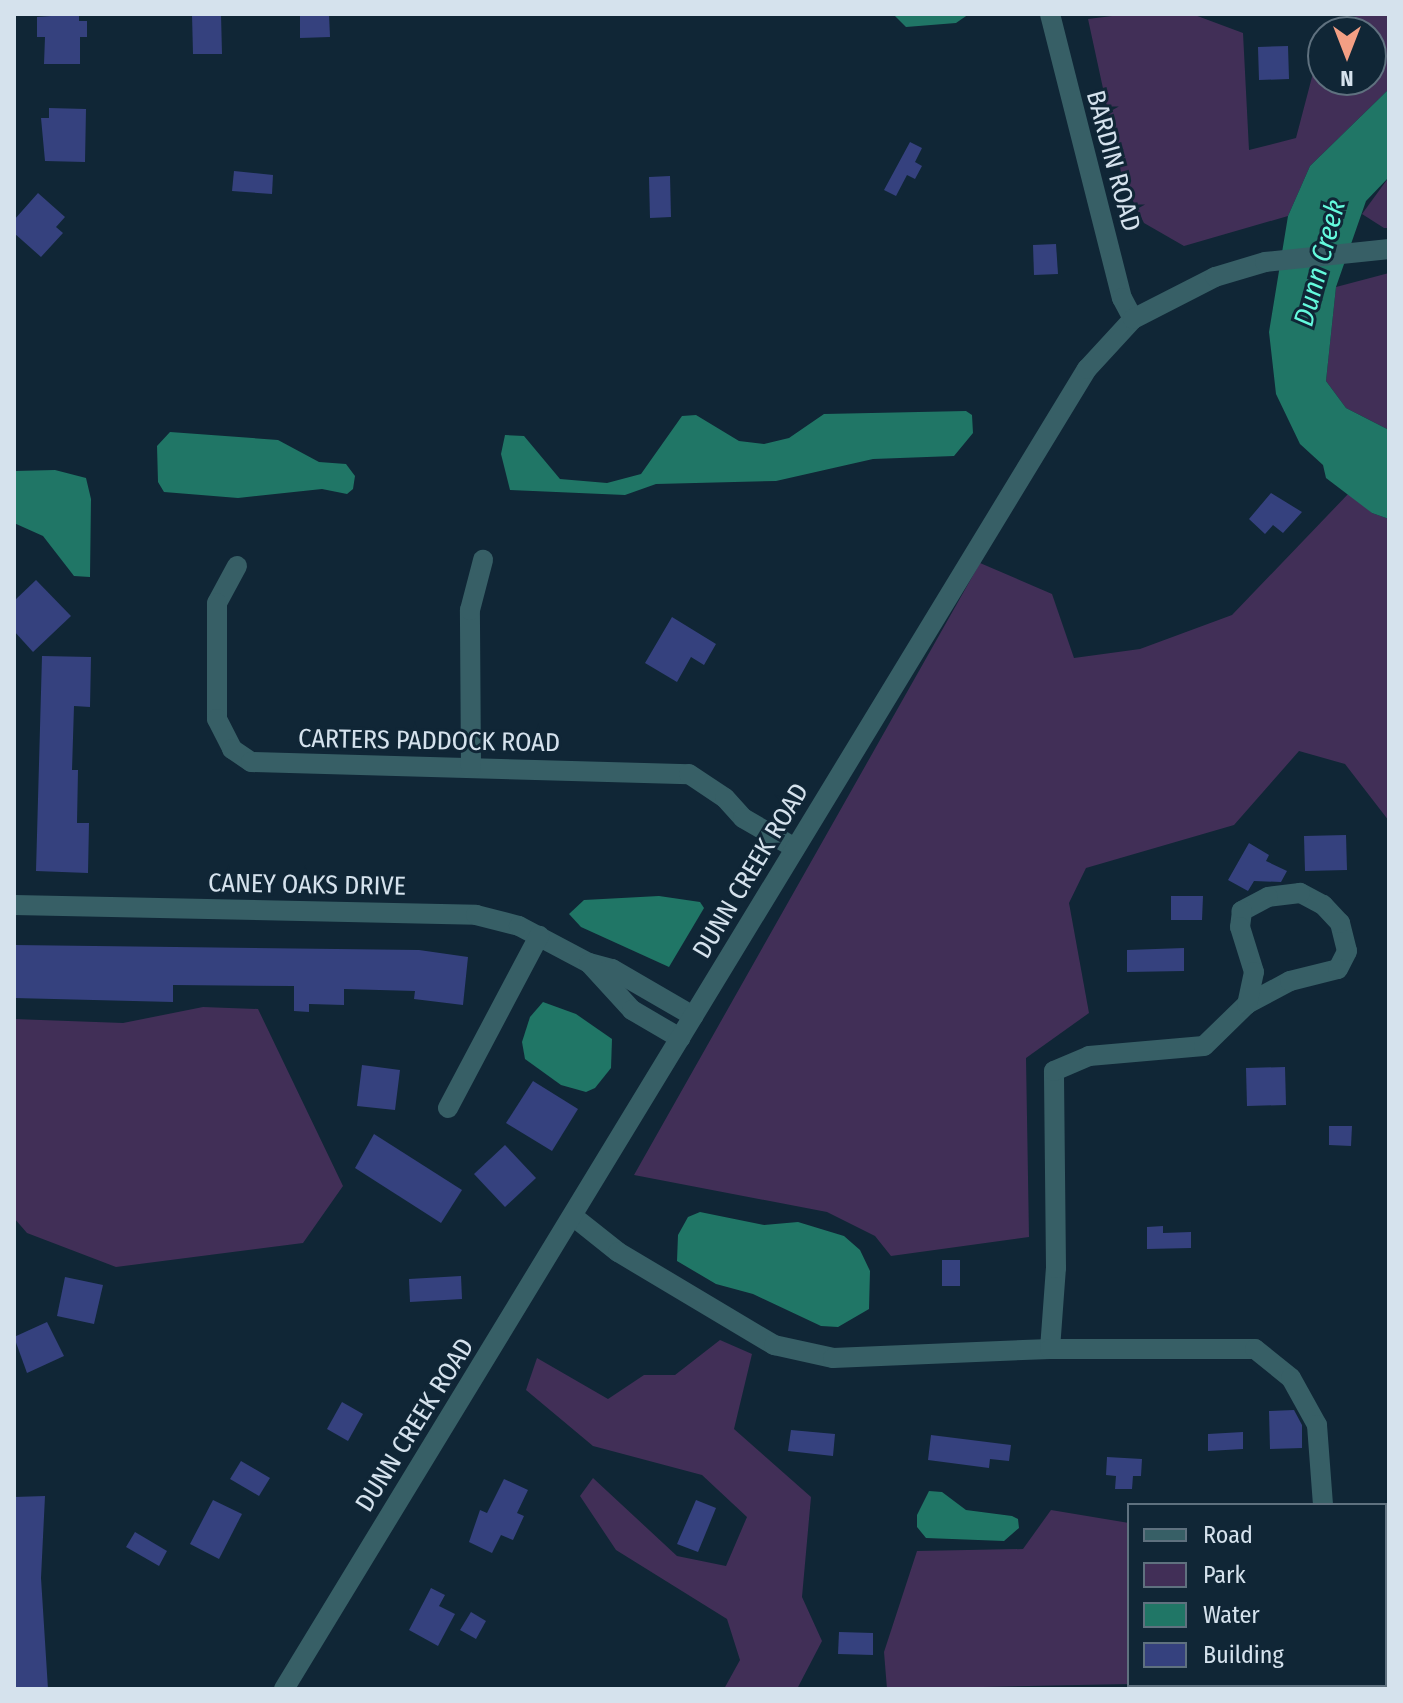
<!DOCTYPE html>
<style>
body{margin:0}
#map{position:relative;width:1403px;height:1703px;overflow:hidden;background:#102636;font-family:"Fira Sans Condensed",sans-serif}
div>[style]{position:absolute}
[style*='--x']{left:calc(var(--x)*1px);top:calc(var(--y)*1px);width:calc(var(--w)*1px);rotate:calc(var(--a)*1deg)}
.green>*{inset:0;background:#412f57}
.water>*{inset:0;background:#207666}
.building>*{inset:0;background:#35417e}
.minor>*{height:20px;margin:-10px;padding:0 10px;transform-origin:10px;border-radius:10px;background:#375f66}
span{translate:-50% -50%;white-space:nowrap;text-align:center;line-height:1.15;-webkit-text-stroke:6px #102636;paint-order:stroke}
.street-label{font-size:26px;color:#d5e2ed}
.water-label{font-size:28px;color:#64fadd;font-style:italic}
.frame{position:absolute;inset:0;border:16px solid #d5e2ed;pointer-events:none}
.legend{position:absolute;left:1127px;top:1503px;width:260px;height:184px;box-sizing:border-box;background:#102636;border:2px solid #5f717f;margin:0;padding:10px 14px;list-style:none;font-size:24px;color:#d5e2ed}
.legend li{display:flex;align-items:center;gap:16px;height:40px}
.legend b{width:40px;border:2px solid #5f717f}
.north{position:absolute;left:1307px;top:16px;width:80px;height:80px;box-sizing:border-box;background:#102636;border:2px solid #5f717f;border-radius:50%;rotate:180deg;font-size:22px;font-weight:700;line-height:32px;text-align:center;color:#d5e2ed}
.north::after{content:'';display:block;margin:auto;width:28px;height:36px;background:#f39f84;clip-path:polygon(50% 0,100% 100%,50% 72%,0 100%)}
</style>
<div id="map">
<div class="green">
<i style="clip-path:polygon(1128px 14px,1192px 14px,1243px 33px,1249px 150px,1296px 138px,1323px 35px,1323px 80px,1371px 80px,1371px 32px,1324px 32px,1360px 14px,1389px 14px,1389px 89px,1310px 166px,1288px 216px,1184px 246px,1144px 223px,1123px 181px,1088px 19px)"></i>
<i style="clip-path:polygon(1389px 177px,1389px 228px,1384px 228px,1362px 214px)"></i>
<i style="clip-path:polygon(1389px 273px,1389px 430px,1346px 408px,1326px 381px,1336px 287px)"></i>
<i style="clip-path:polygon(1350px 492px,1372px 513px,1389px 519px,1389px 821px,1345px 764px,1299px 751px,1234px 825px,1086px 868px,1069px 903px,1089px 1013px,1026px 1058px,1029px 1237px,891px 1256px,875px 1236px,827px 1212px,634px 1175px,980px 563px,1052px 594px,1074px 658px,1140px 649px,1232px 615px)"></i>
<i style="clip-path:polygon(203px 1007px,258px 1009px,343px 1186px,303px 1243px,116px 1267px,27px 1233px,14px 1218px,14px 1019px,123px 1023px)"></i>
<i style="clip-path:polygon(720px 1340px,752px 1354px,734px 1429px,811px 1497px,802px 1597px,822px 1641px,797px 1689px,724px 1689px,740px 1660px,727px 1619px,616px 1550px,580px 1496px,593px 1478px,677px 1556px,726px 1566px,747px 1517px,702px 1475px,593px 1446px,526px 1390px,537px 1358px,608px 1399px,644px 1375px,675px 1375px)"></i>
<i style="clip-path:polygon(1051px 1510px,1129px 1523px,1129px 1684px,887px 1689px,884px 1652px,917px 1551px,1023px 1549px)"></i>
</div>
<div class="water">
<i style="clip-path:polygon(893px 14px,969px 14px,956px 23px,906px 27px)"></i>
<i style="clip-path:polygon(1389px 89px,1389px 177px,1366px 201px,1336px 287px,1326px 381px,1346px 408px,1389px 430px,1389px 519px,1372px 513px,1326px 478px,1323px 465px,1300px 444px,1276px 394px,1269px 332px,1288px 216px,1310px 166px)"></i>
<i style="clip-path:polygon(966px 411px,972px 415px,973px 433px,954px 456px,873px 459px,776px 481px,656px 484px,625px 495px,510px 490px,501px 454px,505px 435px,524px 436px,560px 479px,607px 483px,641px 474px,682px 416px,696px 415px,739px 441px,764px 444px,789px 438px,824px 414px)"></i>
<i style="clip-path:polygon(170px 432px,278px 440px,319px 462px,346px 464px,355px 476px,353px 489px,347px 494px,322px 489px,238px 498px,164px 492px,158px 482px,157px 446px)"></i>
<i style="clip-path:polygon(55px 470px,86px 478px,91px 499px,90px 577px,74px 576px,43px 536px,14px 523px,14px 471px)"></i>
<i style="clip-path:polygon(659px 896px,700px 902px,704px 908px,669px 967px,581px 927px,569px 914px,584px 900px)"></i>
<i style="clip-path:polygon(543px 1002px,576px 1014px,612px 1039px,611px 1068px,595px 1088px,586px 1092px,561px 1085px,525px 1059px,522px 1042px,530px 1017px)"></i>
<i style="clip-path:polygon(700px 1212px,764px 1225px,798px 1222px,844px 1236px,860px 1250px,870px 1271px,869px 1309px,838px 1327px,821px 1326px,753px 1294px,716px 1284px,677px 1261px,678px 1235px,688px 1217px)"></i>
<i style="clip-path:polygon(929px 1491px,942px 1492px,966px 1510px,1012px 1516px,1018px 1519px,1019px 1528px,1004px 1541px,926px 1538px,917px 1527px,917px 1515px)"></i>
</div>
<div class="building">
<i style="clip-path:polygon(79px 14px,79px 21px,87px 21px,87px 37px,80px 37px,80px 64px,44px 64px,45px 37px,37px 37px,37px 17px)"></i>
<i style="clip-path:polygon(192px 14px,221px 14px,222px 54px,193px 54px)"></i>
<i style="clip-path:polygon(300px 14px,329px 14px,330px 37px,300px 38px)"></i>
<i style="clip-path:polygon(1288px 46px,1289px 79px,1259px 80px,1258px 47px)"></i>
<i style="clip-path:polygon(49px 108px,86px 109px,85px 162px,45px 161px,41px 118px,49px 118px)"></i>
<i style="clip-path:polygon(910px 142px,922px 148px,915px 162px,922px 166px,915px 179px,907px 175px,896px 196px,884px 190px)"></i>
<i style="clip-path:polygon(234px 171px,273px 175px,272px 194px,232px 191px)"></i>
<i style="clip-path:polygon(670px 176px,671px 217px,650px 218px,649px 177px)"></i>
<i style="clip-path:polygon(38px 193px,65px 217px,56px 227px,63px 233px,41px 257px,14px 233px,14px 220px)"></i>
<i style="clip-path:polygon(1056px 244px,1058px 274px,1034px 275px,1033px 245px)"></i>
<i style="clip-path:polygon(1271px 493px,1302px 512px,1283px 533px,1273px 525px,1265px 534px,1249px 519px)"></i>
<i style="clip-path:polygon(36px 580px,71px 616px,33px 652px,14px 631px,14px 601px)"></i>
<i style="clip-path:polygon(672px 617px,716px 644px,704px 665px,691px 657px,677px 682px,645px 663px)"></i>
<i style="clip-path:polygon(42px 656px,91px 657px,90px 707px,74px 706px,72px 770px,78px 770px,77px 823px,89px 823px,88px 873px,36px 871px)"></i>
<i style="clip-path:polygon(1346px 835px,1347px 870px,1305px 871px,1304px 836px)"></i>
<i style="clip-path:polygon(1249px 843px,1269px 855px,1266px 861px,1287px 871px,1281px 882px,1254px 881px,1248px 891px,1228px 880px)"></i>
<i style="clip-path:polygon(1171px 896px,1203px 896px,1202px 920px,1171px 920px)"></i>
<i style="clip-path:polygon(14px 945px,419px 950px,468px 957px,463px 1005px,414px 999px,415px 991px,344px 989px,344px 1005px,309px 1004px,309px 1012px,294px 1011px,294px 986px,173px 985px,173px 1002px,14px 998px)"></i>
<i style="clip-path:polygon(1184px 948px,1184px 971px,1127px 972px,1127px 950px)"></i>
<i style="clip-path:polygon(362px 1065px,400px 1070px,395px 1110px,357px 1106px)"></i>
<i style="clip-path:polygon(1285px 1067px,1286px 1105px,1247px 1106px,1246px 1068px)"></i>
<i style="clip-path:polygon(533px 1081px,578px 1109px,552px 1151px,506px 1123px)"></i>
<i style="clip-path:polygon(1329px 1126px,1352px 1126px,1351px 1146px,1329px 1145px)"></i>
<i style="clip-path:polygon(374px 1134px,462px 1190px,441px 1223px,355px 1168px)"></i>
<i style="clip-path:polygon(505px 1145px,536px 1178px,505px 1207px,474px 1174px)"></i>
<i style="clip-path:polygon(1163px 1226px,1163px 1233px,1191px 1232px,1191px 1248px,1147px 1249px,1147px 1227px)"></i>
<i style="clip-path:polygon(942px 1260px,960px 1260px,960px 1286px,942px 1286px)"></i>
<i style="clip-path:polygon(461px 1276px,462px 1299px,410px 1302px,409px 1279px)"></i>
<i style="clip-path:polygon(65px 1277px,103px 1285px,94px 1324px,57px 1316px)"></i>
<i style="clip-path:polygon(47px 1322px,64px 1356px,27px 1373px,14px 1337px)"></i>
<i style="clip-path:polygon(342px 1402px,363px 1414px,348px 1441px,327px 1429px)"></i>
<i style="clip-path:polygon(1294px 1410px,1302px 1425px,1302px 1448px,1270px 1449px,1269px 1411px)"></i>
<i style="clip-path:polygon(791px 1430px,835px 1434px,833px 1456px,788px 1451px)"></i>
<i style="clip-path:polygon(1243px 1432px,1243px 1449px,1208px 1451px,1208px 1434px)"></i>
<i style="clip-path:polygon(931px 1435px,1011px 1445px,1009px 1461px,990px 1459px,989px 1468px,928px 1460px)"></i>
<i style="clip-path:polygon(1107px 1457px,1142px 1459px,1141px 1476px,1133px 1476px,1132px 1489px,1115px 1489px,1116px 1476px,1106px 1475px)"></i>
<i style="clip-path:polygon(241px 1461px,270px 1478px,259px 1496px,230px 1479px)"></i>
<i style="clip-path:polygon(504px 1479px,528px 1490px,517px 1513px,524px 1516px,513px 1540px,501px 1535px,492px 1553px,469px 1542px,480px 1510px,487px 1513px)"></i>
<i style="clip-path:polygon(45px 1496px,41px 1578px,48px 1689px,14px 1689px,14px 1497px)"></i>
<i style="clip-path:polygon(213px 1500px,242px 1514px,219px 1559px,190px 1544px)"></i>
<i style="clip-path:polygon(696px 1500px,716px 1508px,698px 1552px,677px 1544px)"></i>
<i style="clip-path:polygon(135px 1532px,167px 1551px,159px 1566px,126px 1547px)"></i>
<i style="clip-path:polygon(431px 1588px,445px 1595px,439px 1606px,455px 1614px,438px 1646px,409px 1630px)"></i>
<i style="clip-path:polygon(471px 1612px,486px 1621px,476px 1639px,460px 1630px)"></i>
<i style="clip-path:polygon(839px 1632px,873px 1633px,873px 1655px,838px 1654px)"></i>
</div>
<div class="minor">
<i style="--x:1050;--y:14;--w:293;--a:75.8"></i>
<i style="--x:1122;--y:298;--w:24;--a:62"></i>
<i style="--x:237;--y:566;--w:42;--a:118.4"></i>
<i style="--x:217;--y:603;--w:116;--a:90"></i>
<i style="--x:217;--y:719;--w:34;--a:63"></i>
<i style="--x:232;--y:749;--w:23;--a:34"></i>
<i style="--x:251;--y:762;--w:438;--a:1.6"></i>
<i style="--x:689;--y:774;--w:43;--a:33.7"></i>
<i style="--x:725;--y:798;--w:27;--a:48"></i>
<i style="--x:743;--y:818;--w:60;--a:30"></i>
<i style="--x:471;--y:768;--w:158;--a:-90.4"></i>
<i style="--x:470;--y:610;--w:52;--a:-75.4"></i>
<i style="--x:14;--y:905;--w:462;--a:1.2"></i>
<i style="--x:476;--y:915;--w:44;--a:14.3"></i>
<i style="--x:519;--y:926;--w:79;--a:27.9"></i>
<i style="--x:589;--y:963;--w:24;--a:15"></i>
<i style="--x:612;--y:969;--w:94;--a:30.1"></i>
<i style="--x:589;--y:963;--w:64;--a:47.5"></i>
<i style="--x:632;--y:1010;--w:56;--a:30.3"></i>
<i style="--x:448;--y:1108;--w:195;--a:-62.1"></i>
<i style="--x:574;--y:1217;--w:56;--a:38.5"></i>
<i style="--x:618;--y:1252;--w:182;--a:30.8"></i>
<i style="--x:774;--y:1345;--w:60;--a:12.4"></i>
<i style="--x:833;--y:1358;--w:217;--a:-2.4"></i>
<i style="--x:1050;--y:1349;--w:81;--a:-85.8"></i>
<i style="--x:1056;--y:1268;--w:197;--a:-90.6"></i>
<i style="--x:1054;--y:1071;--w:38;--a:-23"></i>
<i style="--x:1089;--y:1056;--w:115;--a:-5"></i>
<i style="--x:1204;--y:1046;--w:60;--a:-44.3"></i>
<i style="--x:1247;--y:1004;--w:49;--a:-28.1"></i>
<i style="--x:1290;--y:981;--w:49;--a:-14"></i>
<i style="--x:1338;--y:969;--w:20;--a:-63"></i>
<i style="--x:1347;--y:951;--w:29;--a:-104"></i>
<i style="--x:1340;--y:923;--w:25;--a:-133"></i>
<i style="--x:1323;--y:905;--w:26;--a:-152"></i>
<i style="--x:1300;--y:893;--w:32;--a:173"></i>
<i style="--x:1268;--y:897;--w:30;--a:152"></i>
<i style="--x:1242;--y:911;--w:16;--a:97"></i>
<i style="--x:1240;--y:927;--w:47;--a:72.7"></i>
<i style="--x:1254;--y:972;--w:33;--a:102"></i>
<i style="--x:1050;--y:1349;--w:205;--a:0"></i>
<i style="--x:1255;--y:1349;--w:46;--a:38.9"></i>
<i style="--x:1291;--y:1378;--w:54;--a:61"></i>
<i style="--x:1317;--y:1425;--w:80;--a:85.7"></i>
<i style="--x:1281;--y:1685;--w:4;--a:76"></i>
<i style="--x:284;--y:1689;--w:1545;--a:-58.69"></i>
<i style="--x:1087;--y:369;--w:68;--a:-47.4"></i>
<i style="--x:1133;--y:319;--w:92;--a:-27.1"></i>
<i style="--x:1215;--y:277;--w:52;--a:-16.7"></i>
<i style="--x:1265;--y:262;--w:125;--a:-6"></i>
</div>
<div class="street-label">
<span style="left:1113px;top:161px;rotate:75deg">BARDIN ROAD</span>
<span style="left:429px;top:741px;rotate:1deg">CARTERS PADDOCK ROAD</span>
<span style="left:751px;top:871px;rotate:-59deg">DUNN CREEK ROAD</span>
<span style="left:307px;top:885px;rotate:1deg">CANEY OAKS DRIVE</span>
<span style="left:415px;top:1425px;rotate:-58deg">DUNN CREEK ROAD</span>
</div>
<div class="water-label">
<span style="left:1320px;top:263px;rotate:-75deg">Dunn Creek</span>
</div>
<div class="frame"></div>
<ul class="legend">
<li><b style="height:10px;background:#375f66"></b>Road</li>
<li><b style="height:22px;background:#412f57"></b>Park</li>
<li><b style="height:22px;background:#207666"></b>Water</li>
<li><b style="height:22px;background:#35417e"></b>Building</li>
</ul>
<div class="north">N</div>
</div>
